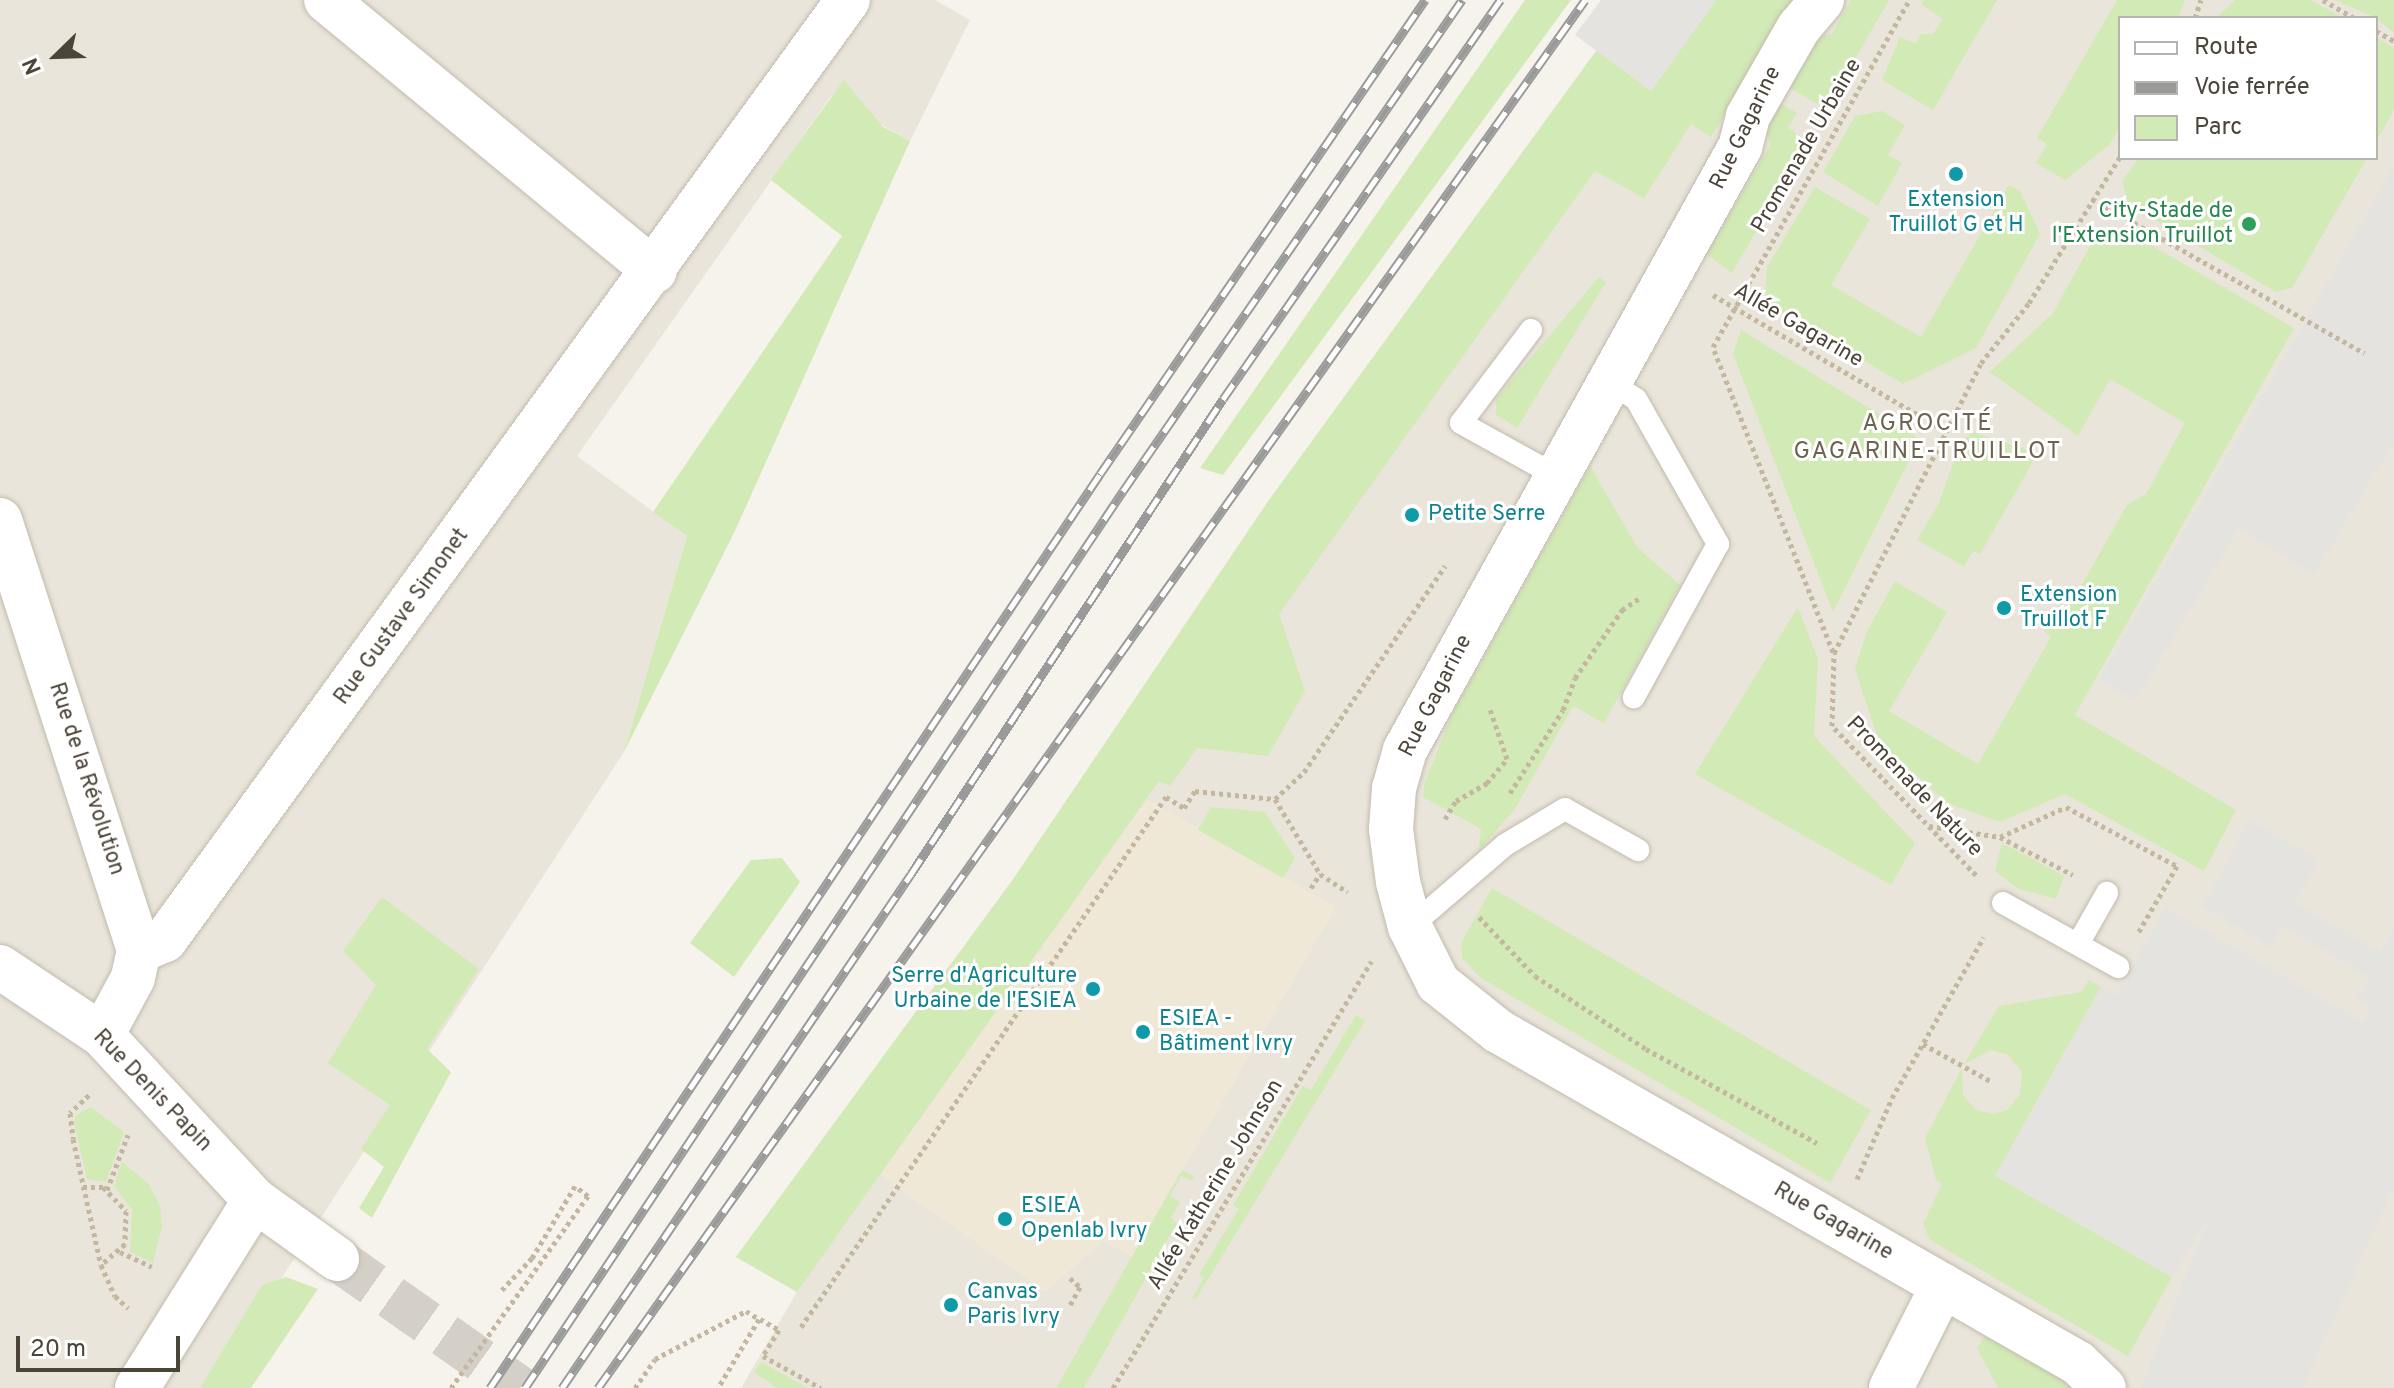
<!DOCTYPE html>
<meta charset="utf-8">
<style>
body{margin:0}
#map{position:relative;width:2394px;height:1388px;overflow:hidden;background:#f6f3ec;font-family:Overpass,sans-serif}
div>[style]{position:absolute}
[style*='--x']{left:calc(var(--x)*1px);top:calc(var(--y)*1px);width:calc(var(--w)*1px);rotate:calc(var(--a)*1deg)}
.residential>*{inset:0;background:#eae5da}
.education>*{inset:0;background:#efe8d6}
.green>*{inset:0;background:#d2eab5}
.parking>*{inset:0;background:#e5e3e0}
.street-tunnel>*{height:44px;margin-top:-22px;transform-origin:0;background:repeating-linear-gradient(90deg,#d4d0c8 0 44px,transparent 0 66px)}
.path>*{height:5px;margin-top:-2.5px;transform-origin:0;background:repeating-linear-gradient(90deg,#c4b79f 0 4px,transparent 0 8px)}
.roads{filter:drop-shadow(0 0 2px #c2bbae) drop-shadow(0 0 2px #c2bbae)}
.lane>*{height:22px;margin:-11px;padding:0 11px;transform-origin:11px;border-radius:11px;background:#fff}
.street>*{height:44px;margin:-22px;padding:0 22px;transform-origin:22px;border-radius:22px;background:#fff}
.rail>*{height:9px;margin-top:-4.5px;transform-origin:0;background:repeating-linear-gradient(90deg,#fff 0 18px,#9a9a9a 0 36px);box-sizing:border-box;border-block:2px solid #9a9a9a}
.dots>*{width:22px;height:22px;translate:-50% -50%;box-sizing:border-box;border:4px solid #fff;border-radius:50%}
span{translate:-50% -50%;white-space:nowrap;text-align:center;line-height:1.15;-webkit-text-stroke:6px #fff;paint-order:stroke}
.street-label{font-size:22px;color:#4b4439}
.culture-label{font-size:22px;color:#0d838f}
.left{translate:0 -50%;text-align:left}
.right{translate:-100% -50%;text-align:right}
.leisure-label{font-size:22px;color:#27864d}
.neighbourhood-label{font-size:24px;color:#6e6250;letter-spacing:2px}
.legend{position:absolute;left:2118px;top:16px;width:260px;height:144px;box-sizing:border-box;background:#fff;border:2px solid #b7b4b0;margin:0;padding:10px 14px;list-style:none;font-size:24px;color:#4b4439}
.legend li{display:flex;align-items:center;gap:16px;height:40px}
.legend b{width:40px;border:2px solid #b7b4b0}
.north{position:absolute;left:16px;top:16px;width:80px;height:80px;-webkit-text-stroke:6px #fff;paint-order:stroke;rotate:247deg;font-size:22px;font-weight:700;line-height:32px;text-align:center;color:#4b4439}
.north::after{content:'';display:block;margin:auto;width:28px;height:36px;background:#4b4439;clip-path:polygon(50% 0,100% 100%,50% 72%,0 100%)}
.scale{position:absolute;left:16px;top:1336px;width:164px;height:36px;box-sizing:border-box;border:4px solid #4b4439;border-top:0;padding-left:10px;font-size:24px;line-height:28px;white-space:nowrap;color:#4b4439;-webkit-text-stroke:6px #fff;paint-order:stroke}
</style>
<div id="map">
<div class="residential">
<i style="clip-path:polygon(0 0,935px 0,970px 20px,910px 141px,831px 96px,577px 456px,687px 536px,624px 752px,210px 1388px,0 1388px)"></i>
<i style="clip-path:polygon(evenodd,1633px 0,2394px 0,2394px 1388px,741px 1388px,797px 1292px,736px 1257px,1014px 878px,1269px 500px,1633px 0,2120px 18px,2376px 18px,2376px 158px,2120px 158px,2120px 18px)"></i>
</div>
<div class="education">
<i style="clip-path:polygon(1147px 799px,1336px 907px,1132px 1257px,1103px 1241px,1046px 1292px,880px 1175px)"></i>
</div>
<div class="green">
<i style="clip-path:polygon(1525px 0,1571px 0,1223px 475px,1200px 468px)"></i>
<i style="clip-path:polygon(1716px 0,1793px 0,1711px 137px,1691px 124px,1644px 198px,1595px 171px,1279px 614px,1305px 691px,1268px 756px,1197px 748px,1170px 786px,1159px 781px,797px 1292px,736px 1257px,1014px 878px,1269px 500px,1597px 50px,1651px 91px)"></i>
<i style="clip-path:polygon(1851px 0,1889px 0,1826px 109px,1783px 84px,1811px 38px,1832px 34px)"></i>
<i style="clip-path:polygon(1924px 0,1997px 0,1933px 110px,1882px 80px,1900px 37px,1916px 44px,1921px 34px,1933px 34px,1943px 19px,1921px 4px)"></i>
<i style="clip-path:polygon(2117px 0,2185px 0,2178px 18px,2120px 18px,2120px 127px,2109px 145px,2065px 180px,2036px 163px,2047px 144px,2037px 138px)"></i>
<i style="clip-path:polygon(2235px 0,2311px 0,2343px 18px,2216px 18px)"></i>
<i style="clip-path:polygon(2335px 0,2394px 0,2394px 33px,2376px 18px)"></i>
<i style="clip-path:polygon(2376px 37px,2394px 48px,2394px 110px,2376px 142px)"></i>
<i style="clip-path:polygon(844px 80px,882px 126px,910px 141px,734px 533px,624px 752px,687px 536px,653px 512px,842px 236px,771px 180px)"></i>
<i style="clip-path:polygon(1773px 99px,1797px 113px,1788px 128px,1808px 141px,1732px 273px,1706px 254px,1771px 144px,1761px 120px)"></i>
<i style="clip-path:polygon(1882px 111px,1905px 125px,1888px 155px,1902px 163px,1878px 206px,1823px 172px,1855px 116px)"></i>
<i style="clip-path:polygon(2139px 158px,2367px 158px,2292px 288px,2276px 292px,2129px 205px,2122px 181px)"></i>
<i style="clip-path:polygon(2009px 185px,2020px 191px,2040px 234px,1976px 348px,1903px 384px,1765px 302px,1767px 267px,1815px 187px,1870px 219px,1831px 285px,1921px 337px)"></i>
<i style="clip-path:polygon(2110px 229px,2134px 235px,2294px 328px,2075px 715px,2236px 810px,2204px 871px,2065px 794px,2000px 822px,1949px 804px,1879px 742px,1855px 669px,1867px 631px,1895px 581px,1947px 612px,1889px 711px,1978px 764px,2051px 637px,2044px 631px,2059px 605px,2068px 609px,2127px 505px,2146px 494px,2185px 423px,2110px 379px,2078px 436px,1990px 372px,2053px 313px,2095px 237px)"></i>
<i style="clip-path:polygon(1599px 277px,1606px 282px,1517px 428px,1496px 415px,1496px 399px)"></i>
<i style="clip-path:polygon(1741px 330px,1920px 439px,1833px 612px,1733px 354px)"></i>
<i style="clip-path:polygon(1972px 432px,2038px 453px,1980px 554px,1973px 551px,1964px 566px,1917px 540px,1938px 505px,1960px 444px)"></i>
<i style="clip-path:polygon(1590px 466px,1637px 547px,1680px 585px,1604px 723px,1573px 706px,1515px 809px,1479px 850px,1481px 829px,1423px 797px,1425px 782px,1453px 712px)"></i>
<i style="clip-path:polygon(1798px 607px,1818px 659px,1814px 736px,1915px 843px,1891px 885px,1695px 774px)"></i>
<i style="clip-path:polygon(1211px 807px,1265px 812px,1295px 858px,1283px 878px,1198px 830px)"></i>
<i style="clip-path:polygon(2002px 843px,2064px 876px,2056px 899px,2019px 889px,1995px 871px)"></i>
<i style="clip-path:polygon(782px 858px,800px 882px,734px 977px,690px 943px,751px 860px)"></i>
<i style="clip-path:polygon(1492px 888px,1871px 1110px,1830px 1183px,1481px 978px,1462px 958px,1461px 943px)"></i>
<i style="clip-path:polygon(382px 897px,479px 969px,427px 1049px,451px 1072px,372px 1218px,359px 1208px,384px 1167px,361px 1149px,390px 1105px,328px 1063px,376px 985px,343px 951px)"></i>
<i style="clip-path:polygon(2089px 980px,2101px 987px,1995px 1176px,2172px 1277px,2128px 1356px,1930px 1240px,1923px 1224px,1942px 1184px,1936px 1180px,1925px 1138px,1962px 1068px,1963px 1095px,1976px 1110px,1995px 1114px,2008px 1109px,2020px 1095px,2022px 1072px,2008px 1055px,1991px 1050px,1964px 1064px,1999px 1006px,2081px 992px)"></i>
<i style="clip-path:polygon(1356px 1015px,1365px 1021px,1196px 1299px,1192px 1298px,1204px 1278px,1199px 1274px,1239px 1209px,1233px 1205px,1303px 1086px,1311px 1090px)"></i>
<i style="clip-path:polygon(91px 1107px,124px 1132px,106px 1182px,87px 1179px,74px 1123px,76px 1115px)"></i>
<i style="clip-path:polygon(122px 1162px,149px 1184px,160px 1206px,162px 1226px,153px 1263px,130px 1252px,132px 1210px,114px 1186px)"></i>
<i style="clip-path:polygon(1182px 1170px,1194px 1176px,1192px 1181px,1181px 1176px,1170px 1196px,1180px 1202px,1171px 1218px,1177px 1223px,1084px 1388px,1056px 1388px)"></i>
<i style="clip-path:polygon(286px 1277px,318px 1289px,251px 1388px,200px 1388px,262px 1285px)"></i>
<i style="clip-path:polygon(1989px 1330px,2081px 1388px,1998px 1388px,1977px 1348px)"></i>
<i style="clip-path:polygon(761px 1362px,808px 1388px,777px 1388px,754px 1372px)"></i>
</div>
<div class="parking">
<i style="clip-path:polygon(1601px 0,1716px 0,1651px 91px,1575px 35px)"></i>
<i style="clip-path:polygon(2394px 166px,2394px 442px,2314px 575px,2239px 529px,2135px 701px,2099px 679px)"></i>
<i style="clip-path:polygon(2249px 819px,2319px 860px,2295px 903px,2380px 952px,2394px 930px,2394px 1186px,2303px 1388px,2141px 1388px,2209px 1217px,2172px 1277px,1995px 1176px,2101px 987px,2117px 995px,2165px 907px,2363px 1022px,2371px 1008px,2356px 999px,2369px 977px,2282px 926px,2269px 947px,2203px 907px)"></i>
</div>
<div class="street-tunnel">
<i style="--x:337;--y:1259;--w:224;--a:35.2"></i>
</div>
<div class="path">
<i style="--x:2323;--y:0;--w:36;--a:30"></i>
<i style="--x:2195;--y:18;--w:19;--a:-72"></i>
<i style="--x:2376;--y:31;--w:21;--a:29"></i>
<i style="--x:2092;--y:199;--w:313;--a:29.5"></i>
<i style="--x:1713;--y:295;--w:271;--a:30.3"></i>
<i style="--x:1833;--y:652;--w:328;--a:-111.5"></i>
<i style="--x:1713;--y:347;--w:399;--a:-60.5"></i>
<i style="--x:1510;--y:793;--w:98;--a:-57.4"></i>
<i style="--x:1563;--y:710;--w:34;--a:-69"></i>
<i style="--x:1575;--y:678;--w:83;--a:-55.3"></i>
<i style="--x:1622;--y:610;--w:23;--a:-34"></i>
<i style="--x:1275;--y:799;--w:40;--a:-43"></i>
<i style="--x:1304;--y:772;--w:250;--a:-55.6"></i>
<i style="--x:1445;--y:819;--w:21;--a:-59"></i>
<i style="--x:1456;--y:801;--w:36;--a:-30"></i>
<i style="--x:1487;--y:783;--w:31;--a:-50"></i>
<i style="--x:1507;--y:759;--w:56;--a:-108.8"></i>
<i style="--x:1929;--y:826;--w:72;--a:8.8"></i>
<i style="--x:2000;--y:837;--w:82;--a:27.5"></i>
<i style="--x:2000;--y:837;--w:72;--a:-24.4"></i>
<i style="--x:2066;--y:807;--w:126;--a:28"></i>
<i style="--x:2177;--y:866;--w:78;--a:120.2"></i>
<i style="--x:1976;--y:875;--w:207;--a:-134"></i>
<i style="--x:1832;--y:726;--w:73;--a:-88.4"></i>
<i style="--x:1834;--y:653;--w:325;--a:-63.1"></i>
<i style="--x:1981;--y:363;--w:77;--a:-51.3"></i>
<i style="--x:2029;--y:303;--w:172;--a:-58.1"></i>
<i style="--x:1311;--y:888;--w:17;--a:-57"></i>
<i style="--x:1320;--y:874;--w:33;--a:33"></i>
<i style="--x:1479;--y:917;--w:81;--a:46.5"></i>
<i style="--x:1535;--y:976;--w:133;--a:33.3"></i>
<i style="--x:1646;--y:1049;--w:195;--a:28.8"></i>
<i style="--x:1923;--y:1044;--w:79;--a:28.8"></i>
<i style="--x:89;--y:1095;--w:26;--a:137"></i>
<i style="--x:70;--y:1113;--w:26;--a:83"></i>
<i style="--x:73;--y:1139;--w:129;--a:77.5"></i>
<i style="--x:101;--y:1265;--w:34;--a:66"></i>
<i style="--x:115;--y:1296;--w:18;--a:43"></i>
<i style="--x:1857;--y:1179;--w:88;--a:-66.6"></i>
<i style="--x:1892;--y:1098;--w:185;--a:-60.3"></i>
<i style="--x:83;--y:1187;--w:20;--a:0"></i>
<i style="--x:103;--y:1187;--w:33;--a:46"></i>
<i style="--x:126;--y:1211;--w:33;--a:92"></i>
<i style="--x:125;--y:1244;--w:32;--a:139"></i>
<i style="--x:107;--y:1190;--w:59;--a:-69.1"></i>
<i style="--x:120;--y:1252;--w:35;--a:25"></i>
<i style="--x:1070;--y:1278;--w:13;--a:42"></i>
<i style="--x:1080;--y:1287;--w:21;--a:119"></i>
<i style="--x:760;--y:1319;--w:22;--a:30"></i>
<i style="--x:779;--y:1330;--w:31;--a:122"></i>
<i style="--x:763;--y:1356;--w:66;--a:28.9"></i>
<i style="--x:801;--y:1327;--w:644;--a:-55.45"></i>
<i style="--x:1166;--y:797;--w:21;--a:31"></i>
<i style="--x:1184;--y:808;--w:20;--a:-57"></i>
<i style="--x:1195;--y:791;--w:80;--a:5.7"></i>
<i style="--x:1275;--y:799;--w:87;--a:59"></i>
<i style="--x:451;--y:1388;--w:236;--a:-54.5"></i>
<i style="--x:588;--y:1196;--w:16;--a:-142"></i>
<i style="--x:575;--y:1186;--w:84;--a:120.8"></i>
<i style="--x:532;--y:1258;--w:48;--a:133.3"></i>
<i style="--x:635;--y:1388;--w:35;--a:-55"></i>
<i style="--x:655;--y:1359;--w:103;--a:-27.8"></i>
<i style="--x:746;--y:1311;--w:15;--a:32"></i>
<i style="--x:759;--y:1319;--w:80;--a:120.7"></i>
<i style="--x:1113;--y:1388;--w:499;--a:-58.8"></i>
</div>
<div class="roads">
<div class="lane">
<i style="--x:1531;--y:330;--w:116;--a:127"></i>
<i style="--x:1461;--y:423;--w:107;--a:29"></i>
<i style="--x:1608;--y:381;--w:33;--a:33"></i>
<i style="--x:1636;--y:399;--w:167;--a:60.5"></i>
<i style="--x:1718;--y:544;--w:175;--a:118.8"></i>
<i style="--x:2003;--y:903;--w:132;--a:29.1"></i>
<i style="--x:1410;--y:927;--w:125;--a:-40.8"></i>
<i style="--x:1505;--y:845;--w:70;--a:-31"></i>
<i style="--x:1565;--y:809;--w:84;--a:29.3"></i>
<i style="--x:2078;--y:944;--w:59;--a:-60.4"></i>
</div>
<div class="street">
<i style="--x:326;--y:0;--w:426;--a:39.5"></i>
<i style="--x:1822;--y:0;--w:35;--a:130"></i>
<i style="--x:1799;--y:27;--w:103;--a:119.8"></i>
<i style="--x:1748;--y:116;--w:32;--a:104"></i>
<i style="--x:1740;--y:147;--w:690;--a:119.05"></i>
<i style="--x:1405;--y:750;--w:40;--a:106"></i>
<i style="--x:1394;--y:788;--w:41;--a:94.2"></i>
<i style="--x:1391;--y:829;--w:53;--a:82.5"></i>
<i style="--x:1398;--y:882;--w:47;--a:75.1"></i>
<i style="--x:1410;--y:927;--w:63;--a:63.4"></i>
<i style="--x:1438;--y:983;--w:77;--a:38.7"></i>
<i style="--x:1498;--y:1031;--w:668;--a:29.79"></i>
<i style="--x:2078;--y:1363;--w:36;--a:44"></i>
<i style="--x:0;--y:520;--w:453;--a:72.1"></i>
<i style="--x:139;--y:951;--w:28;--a:103"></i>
<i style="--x:133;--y:978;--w:65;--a:118.5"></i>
<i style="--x:139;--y:951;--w:28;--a:-23"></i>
<i style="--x:165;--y:940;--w:1162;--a:-54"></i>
<i style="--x:0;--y:967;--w:123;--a:33.7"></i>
<i style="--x:102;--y:1035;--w:225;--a:47.2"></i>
<i style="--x:255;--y:1200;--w:101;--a:35.7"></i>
<i style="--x:137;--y:1388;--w:222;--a:-57.9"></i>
<i style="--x:1891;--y:1388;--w:115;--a:-63.2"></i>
</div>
</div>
<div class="rail">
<i style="--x:490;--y:1388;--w:1099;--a:-56.28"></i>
<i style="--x:1100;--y:474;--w:575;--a:-55.56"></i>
<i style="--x:525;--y:1388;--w:1078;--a:-56.31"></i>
<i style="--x:1123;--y:491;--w:597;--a:-55.38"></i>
<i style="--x:562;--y:1388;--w:621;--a:-55.82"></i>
<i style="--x:911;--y:874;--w:568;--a:-56.7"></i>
<i style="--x:1223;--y:399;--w:486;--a:-55.2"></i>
<i style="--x:598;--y:1388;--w:1703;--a:-54.58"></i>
</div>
<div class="dots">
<i style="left:1956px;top:174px;background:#0f9aa8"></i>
<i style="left:2249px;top:224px;background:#2e9e5b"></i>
<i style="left:1412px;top:515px;background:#0f9aa8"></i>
<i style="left:2004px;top:608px;background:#0f9aa8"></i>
<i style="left:1093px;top:989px;background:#0f9aa8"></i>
<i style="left:1143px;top:1032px;background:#0f9aa8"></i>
<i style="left:1005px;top:1219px;background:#0f9aa8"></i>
<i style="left:951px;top:1305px;background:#0f9aa8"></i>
</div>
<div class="street-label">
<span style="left:1746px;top:128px;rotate:-64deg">Rue Gagarine</span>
<span style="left:1807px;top:146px;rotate:-60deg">Promenade Urbaine</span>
<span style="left:1798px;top:326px;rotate:30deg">Allée Gagarine</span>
<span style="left:402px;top:617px;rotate:-54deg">Rue Gustave Simonet</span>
<span style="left:1436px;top:696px;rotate:-63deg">Rue Gagarine</span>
<span style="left:86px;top:779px;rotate:72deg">Rue de la Révolution</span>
<span style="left:1914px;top:787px;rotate:46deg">Promenade Nature</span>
<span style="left:152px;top:1091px;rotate:46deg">Rue Denis Papin</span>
<span style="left:1216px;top:1185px;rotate:-59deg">Allée Katherine Johnson</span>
<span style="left:1833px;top:1222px;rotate:30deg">Rue Gagarine</span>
</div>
<div class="culture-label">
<span style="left:1956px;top:213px">Extension<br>Truillot G et H</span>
<span class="left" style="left:1428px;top:515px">Petite Serre</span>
<span class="left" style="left:2020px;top:608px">Extension<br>Truillot F</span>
<span class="right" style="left:1077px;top:989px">Serre d'Agriculture<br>Urbaine de l'ESIEA</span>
<span class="left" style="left:1159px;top:1032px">ESIEA -<br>Bâtiment Ivry</span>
<span class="left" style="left:1021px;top:1219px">ESIEA<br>Openlab Ivry</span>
<span class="left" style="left:967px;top:1305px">Canvas<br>Paris Ivry</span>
</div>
<div class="leisure-label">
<span class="right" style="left:2233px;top:224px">City-Stade de<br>l'Extension Truillot</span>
</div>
<div class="neighbourhood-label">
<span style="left:1928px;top:439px">AGROCITÉ<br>GAGARINE-TRUILLOT</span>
</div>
<ul class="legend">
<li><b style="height:10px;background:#fff"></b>Route</li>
<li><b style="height:10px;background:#9a9a9a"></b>Voie ferrée</li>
<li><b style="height:22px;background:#d2eab5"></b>Parc</li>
</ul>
<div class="north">N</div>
<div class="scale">20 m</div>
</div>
